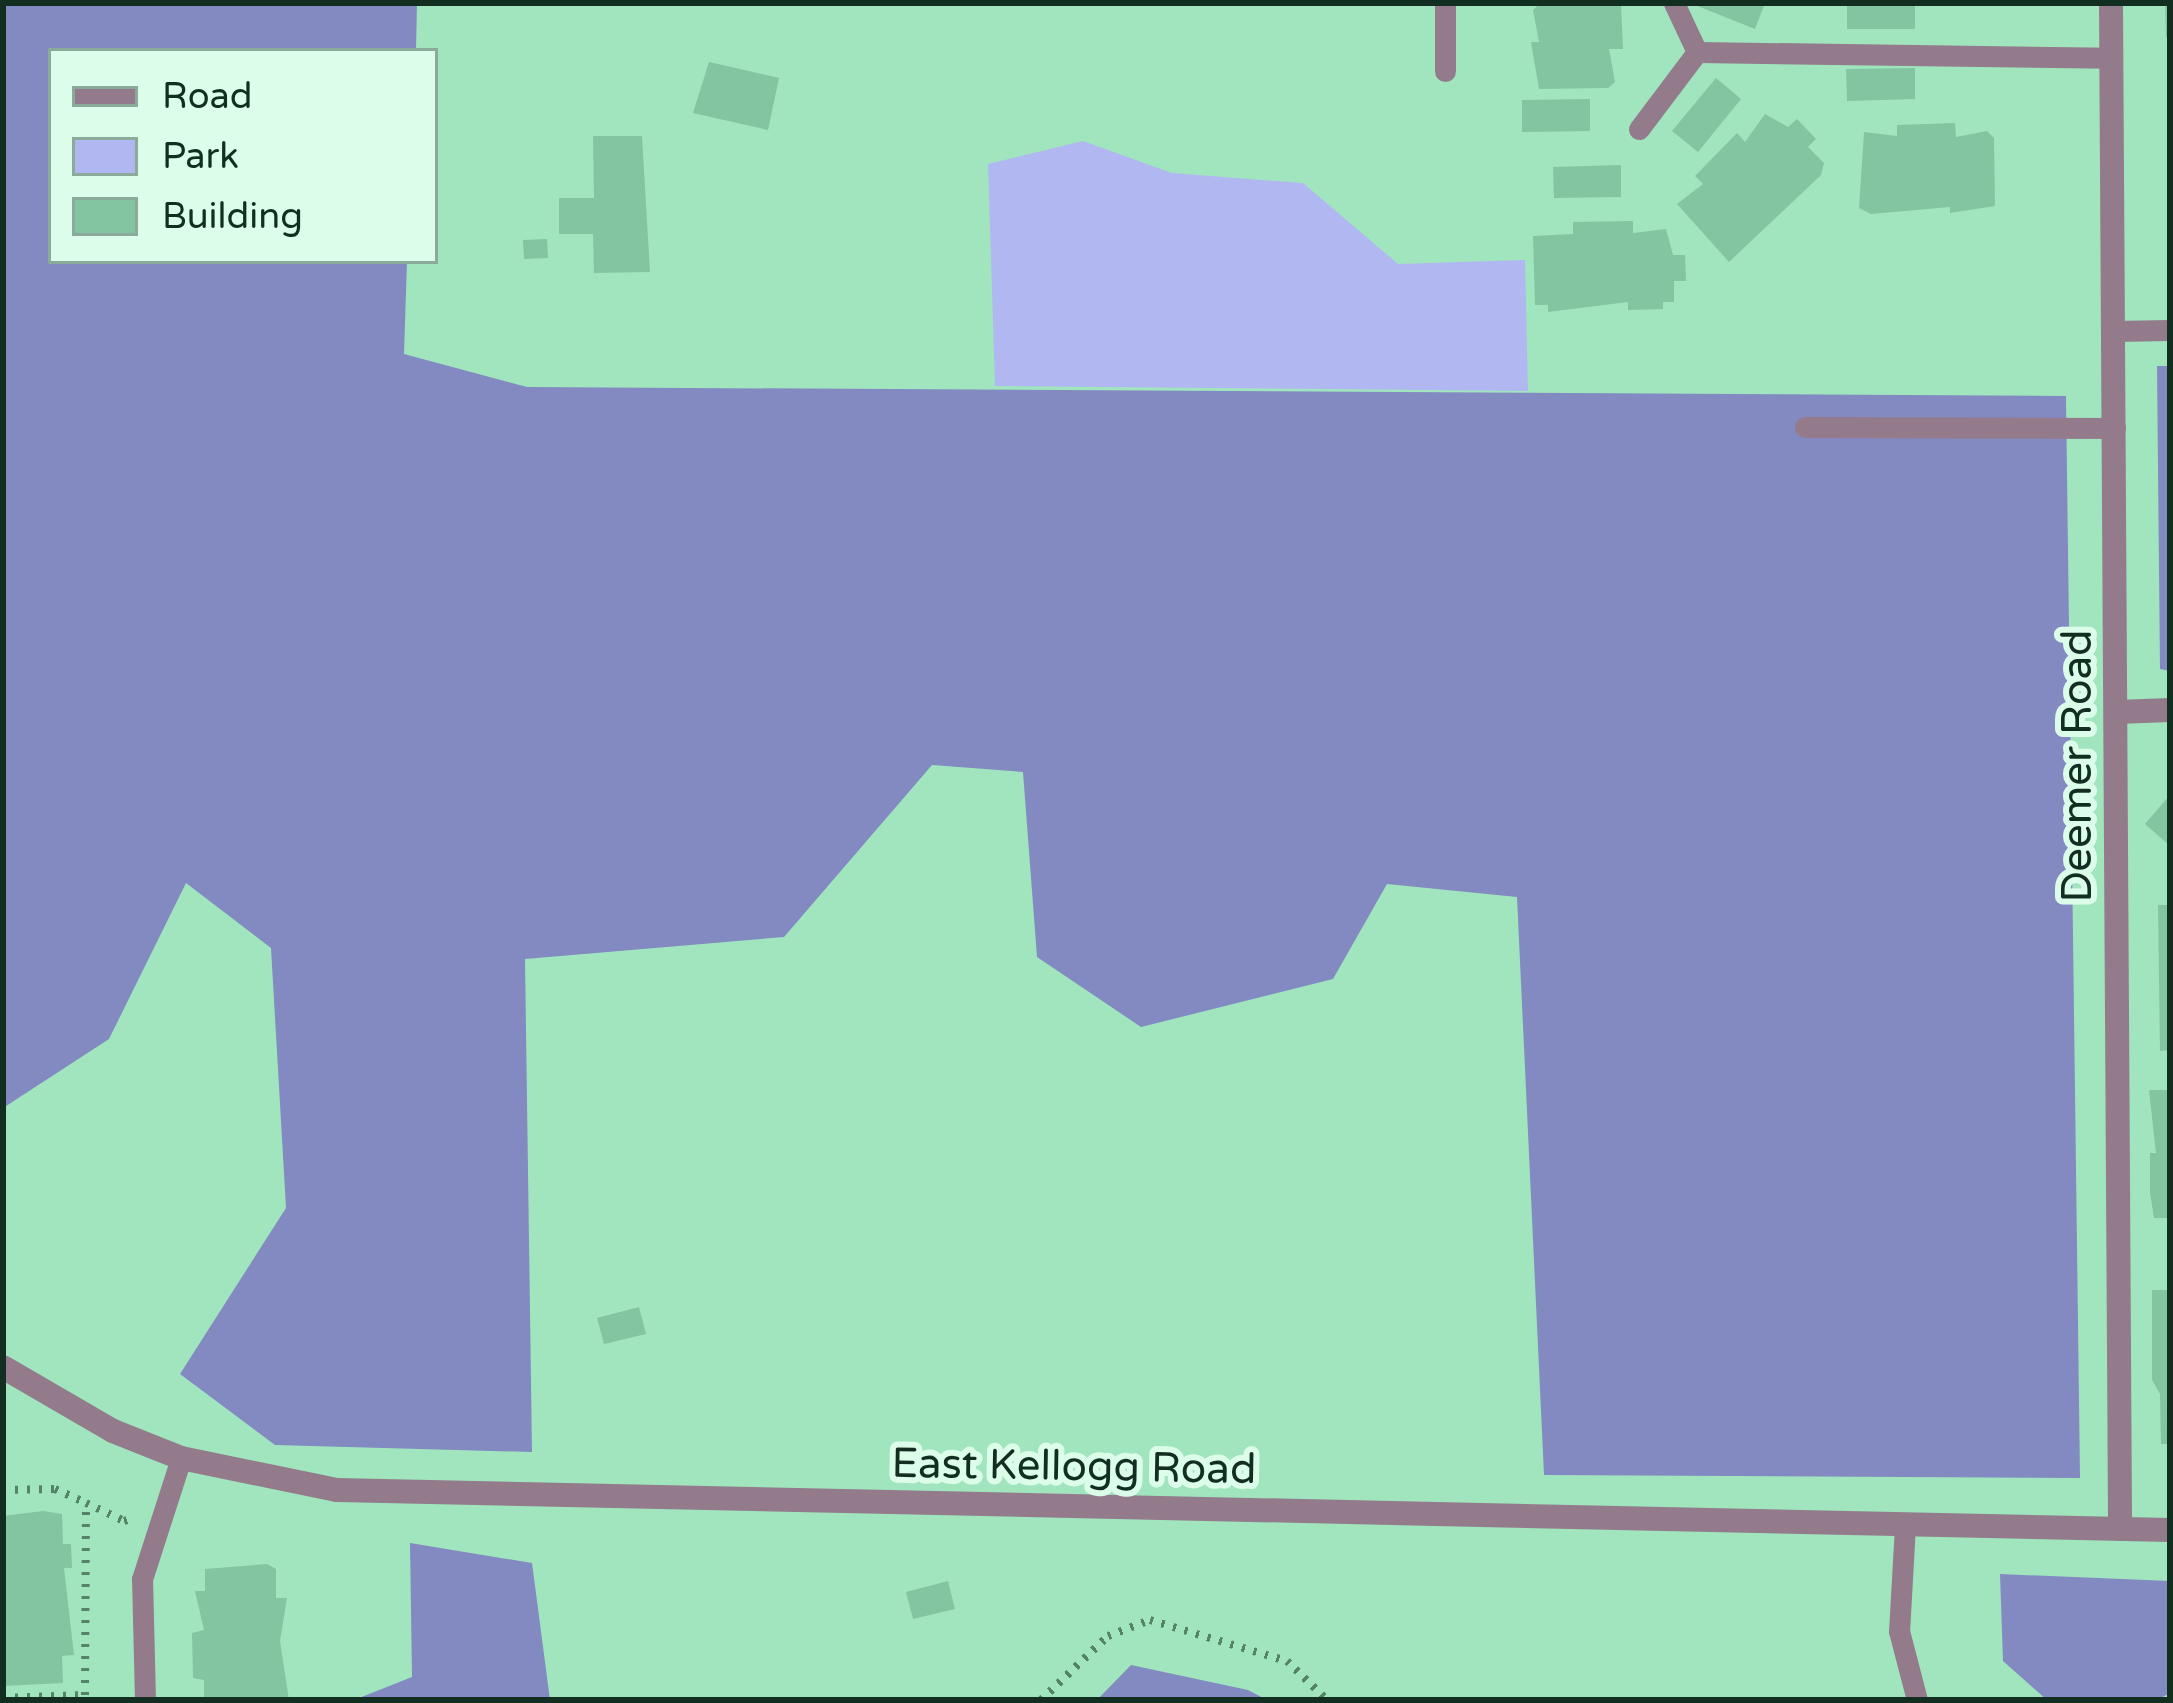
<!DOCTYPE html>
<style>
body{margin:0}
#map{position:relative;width:2173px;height:1703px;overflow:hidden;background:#a0e5be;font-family:"Varela Round",sans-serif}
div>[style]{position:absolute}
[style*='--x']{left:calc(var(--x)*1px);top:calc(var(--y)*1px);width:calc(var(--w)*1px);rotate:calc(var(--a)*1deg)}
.green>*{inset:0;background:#b1b8f1}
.forest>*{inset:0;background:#8389c1}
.building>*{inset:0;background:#82c5a0}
.path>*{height:8px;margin-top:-4px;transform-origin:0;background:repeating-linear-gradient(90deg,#548369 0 3px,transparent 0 12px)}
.service>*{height:21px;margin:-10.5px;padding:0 10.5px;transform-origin:10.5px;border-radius:10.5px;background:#937b8b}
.minor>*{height:24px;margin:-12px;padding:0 12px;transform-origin:12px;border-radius:12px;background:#937b8b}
.tertiary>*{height:24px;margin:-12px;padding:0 12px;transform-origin:12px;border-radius:12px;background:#937b8b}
span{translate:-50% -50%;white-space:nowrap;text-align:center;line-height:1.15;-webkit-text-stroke:12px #dcfde9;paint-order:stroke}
.street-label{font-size:42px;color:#122e20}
.frame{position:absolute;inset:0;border:6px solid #122e20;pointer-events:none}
.legend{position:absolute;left:48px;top:48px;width:390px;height:216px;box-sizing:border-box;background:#dcfde9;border:3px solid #8baa99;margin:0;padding:15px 21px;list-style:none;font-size:36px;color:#122e20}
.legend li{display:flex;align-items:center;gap:24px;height:60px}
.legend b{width:60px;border:3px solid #8baa99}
</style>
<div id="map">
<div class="green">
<i style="clip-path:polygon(1083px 141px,1172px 173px,1303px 183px,1398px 264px,1525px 260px,1528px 391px,995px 386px,988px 164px)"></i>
</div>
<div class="forest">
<i style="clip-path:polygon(3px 3px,417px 3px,416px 51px,51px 51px,51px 261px,407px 261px,404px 354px,527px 387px,2066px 396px,2080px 1478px,1544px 1475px,1517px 897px,1387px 884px,1333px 979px,1141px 1027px,1037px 957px,1023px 772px,932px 765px,784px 937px,525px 959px,532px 1452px,275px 1445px,180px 1374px,286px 1208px,271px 948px,186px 883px,109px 1039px,3px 1108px)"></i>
<i style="clip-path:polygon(2157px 366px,2170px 366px,2170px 671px,2160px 669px)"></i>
<i style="clip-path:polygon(410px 1543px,532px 1563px,550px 1700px,354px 1700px,412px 1677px)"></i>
<i style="clip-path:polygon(2000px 1574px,2170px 1581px,2170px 1693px,2157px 1700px,2047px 1700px,2003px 1661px)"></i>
<i style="clip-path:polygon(1131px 1665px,1248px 1690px,1267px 1700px,1097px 1700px)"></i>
</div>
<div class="building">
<i style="clip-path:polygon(1540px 3px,1621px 3px,1623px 49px,1609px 49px,1615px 82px,1608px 88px,1539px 89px,1531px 42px,1539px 42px,1533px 10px)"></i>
<i style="clip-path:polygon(1690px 3px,1765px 3px,1755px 29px)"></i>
<i style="clip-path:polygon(1847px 3px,1915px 3px,1915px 29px,1847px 29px)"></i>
<i style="clip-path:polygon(2165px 3px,2170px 3px,2170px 37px,2166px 37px)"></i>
<i style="clip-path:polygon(709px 62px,779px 78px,768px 130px,693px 113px)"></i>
<i style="clip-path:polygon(1915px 68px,1915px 99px,1847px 101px,1846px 69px)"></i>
<i style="clip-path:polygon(1716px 78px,1741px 99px,1698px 152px,1672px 131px)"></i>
<i style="clip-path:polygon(1590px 99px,1590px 131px,1522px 132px,1522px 100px)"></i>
<i style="clip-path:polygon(1765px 114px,1788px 127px,1797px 119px,1816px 139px,1808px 147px,1824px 163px,1821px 175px,1729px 262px,1677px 204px,1703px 184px,1695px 176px,1737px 133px,1745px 142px)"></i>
<i style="clip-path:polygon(1955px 123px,1956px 137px,1987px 131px,1994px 138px,1995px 206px,1950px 213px,1950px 207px,1871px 214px,1859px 208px,1864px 132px,1897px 136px,1897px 125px)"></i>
<i style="clip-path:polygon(593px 136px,642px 136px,650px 272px,594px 273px,593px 234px,559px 234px,559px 198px,594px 198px)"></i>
<i style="clip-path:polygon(1621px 165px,1621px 197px,1554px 198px,1553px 167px)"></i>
<i style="clip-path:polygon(1633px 221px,1633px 233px,1666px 229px,1673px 255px,1685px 255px,1686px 281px,1674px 281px,1674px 302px,1663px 302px,1663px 309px,1628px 310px,1628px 302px,1548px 312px,1548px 305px,1535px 305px,1533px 236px,1573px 234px,1573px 222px)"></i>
<i style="clip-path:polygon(547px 239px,548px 258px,524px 259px,523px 240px)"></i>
<i style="clip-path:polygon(2170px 795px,2170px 846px,2145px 824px)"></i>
<i style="clip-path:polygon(2158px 905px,2170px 905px,2170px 1050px,2160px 1051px)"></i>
<i style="clip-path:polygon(2149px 1090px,2170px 1090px,2170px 1218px,2154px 1218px,2150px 1193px,2150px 1153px,2156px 1153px)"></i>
<i style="clip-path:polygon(2152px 1290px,2170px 1290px,2170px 1444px,2161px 1444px,2160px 1394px,2152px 1380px)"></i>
<i style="clip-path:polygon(639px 1307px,646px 1334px,604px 1344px,597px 1318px)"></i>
<i style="clip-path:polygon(43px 1511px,62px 1514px,63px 1544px,71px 1544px,72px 1568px,64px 1568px,74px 1655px,62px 1656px,63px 1683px,3px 1686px,3px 1516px)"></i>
<i style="clip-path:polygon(267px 1564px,276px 1569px,276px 1598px,287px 1598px,280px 1641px,289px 1700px,204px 1700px,204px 1680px,193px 1678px,192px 1633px,204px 1630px,195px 1591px,205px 1591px,205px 1569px)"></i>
<i style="clip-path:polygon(948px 1581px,955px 1609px,913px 1619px,906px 1592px)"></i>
</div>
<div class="path">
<i style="--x:3;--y:1490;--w:52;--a:-1.1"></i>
<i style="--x:55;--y:1489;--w:34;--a:24"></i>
<i style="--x:3;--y:1698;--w:82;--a:-2.1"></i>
<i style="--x:85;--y:1695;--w:192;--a:-89.7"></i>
<i style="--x:86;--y:1503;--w:42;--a:25.3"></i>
<i style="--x:124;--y:1521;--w:11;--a:-15"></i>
<i style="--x:1041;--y:1700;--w:93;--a:-43.7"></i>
<i style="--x:1108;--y:1636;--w:45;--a:-20.9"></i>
<i style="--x:1150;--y:1620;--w:143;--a:16.7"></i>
<i style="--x:1287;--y:1661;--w:56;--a:44.3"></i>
</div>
<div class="service">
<i style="--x:1445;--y:3;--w:68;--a:90"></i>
<i style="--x:1674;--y:3;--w:54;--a:64.9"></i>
<i style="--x:1639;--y:129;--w:96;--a:-53"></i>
<i style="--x:1697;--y:52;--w:414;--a:0.8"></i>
<i style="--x:2114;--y:331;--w:56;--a:-1"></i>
<i style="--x:1805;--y:427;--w:310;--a:0.2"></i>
<i style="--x:1905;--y:1525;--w:106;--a:93.2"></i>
<i style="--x:1899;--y:1631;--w:71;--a:75.4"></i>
<i style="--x:145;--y:1700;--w:121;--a:-91.4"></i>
<i style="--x:142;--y:1579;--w:127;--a:-72.1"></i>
</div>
<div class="minor">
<i style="--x:2111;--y:3;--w:1526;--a:89.66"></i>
<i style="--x:2117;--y:712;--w:53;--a:-2.2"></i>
</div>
<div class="tertiary">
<i style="--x:3;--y:1367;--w:127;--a:30.2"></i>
<i style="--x:113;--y:1431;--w:73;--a:21.7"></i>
<i style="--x:181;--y:1458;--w:159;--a:11.6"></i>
<i style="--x:337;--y:1490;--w:1833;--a:1.25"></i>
</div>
<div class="street-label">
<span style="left:2078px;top:766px;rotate:-90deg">Deemer Road</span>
<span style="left:1074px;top:1467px;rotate:1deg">East Kellogg Road</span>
</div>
<div class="frame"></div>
<ul class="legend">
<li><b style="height:15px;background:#937b8b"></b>Road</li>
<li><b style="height:33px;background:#b1b8f1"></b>Park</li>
<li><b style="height:33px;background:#82c5a0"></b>Building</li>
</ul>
</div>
